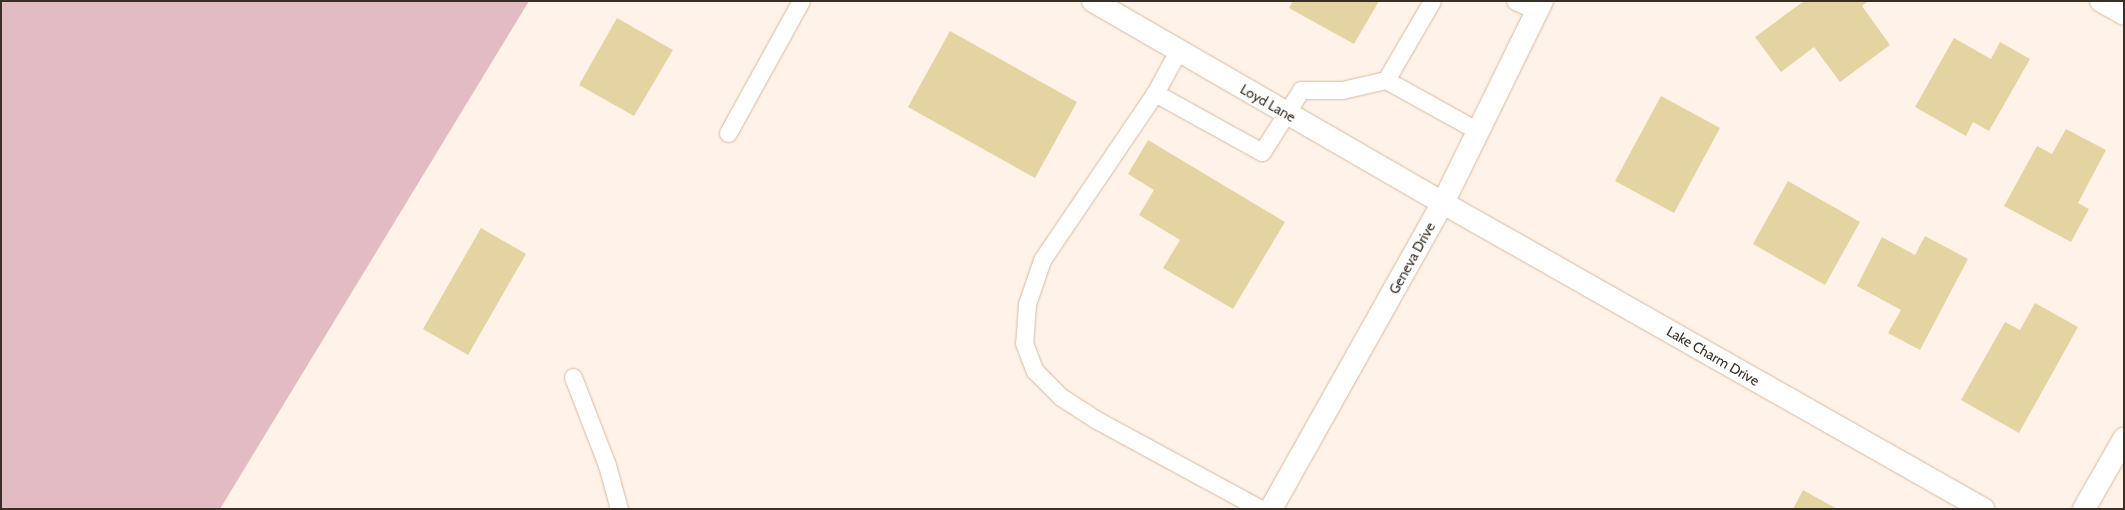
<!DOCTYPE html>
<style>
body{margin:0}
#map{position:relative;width:2125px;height:510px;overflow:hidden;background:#fff3e9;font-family:Cabin,sans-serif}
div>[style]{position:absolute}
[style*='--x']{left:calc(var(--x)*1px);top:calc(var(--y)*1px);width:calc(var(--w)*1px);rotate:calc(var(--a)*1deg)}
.green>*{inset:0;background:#e3bbc2}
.building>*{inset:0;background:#e4d4a1}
.roads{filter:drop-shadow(0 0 1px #d6baa0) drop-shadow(0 0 1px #d6baa0)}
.lane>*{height:17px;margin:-8.5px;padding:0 8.5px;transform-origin:8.5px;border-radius:8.5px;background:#fff}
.street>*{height:22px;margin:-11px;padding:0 11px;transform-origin:11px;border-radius:11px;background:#fff}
.secondary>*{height:22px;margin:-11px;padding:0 11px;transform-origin:11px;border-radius:11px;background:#fff}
span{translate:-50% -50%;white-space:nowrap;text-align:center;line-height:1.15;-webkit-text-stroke:3.5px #fff;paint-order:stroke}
.street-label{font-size:14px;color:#3a2f24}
.frame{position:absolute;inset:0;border:2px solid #3a2f24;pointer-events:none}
</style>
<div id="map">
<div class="green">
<i style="clip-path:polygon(1px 1px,529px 1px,220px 509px,1px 509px)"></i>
</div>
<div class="building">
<i style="clip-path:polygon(1293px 1px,1379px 1px,1354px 44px,1289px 8px)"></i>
<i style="clip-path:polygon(1804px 1px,1868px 1px,1862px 6px,1890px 45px,1840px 82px,1814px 47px,1781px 72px,1755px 37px)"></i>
<i style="clip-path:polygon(617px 18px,673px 50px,634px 116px,579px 85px)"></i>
<i style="clip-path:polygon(950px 31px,1077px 102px,1035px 178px,908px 107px)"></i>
<i style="clip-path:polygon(1954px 38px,1991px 59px,2000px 42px,2030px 59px,1989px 131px,1973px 122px,1966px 136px,1915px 107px)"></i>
<i style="clip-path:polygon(1661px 96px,1720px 128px,1674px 213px,1615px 181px)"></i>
<i style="clip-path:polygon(2066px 129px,2106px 150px,2078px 203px,2089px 209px,2071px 242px,2004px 206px,2037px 146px,2052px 154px)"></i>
<i style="clip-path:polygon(1148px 140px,1285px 222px,1233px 309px,1163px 268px,1180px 240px,1139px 215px,1154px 190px,1128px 174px)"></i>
<i style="clip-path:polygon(1788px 181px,1860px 222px,1825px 285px,1753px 244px)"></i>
<i style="clip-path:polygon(481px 228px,526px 254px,468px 355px,423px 329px)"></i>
<i style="clip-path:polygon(1925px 236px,1968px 259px,1920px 350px,1888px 333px,1901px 310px,1857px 286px,1882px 237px,1915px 255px)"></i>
<i style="clip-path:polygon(2035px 303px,2078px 327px,2019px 433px,1961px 400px,2005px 322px,2020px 330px)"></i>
<i style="clip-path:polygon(1803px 490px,1837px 509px,1793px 509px)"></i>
</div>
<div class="roads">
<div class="lane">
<i style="--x:1515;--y:1;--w:24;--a:24"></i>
<i style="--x:1178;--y:51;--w:48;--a:118.7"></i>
<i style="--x:1155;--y:93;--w:122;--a:28.9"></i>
<i style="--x:1262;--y:152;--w:73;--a:-57.8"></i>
<i style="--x:1301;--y:90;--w:41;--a:0"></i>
<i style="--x:1342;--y:90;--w:45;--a:-12.8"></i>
<i style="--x:1386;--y:80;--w:105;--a:29"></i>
<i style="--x:1386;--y:80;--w:91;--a:-59.8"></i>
<i style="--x:1155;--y:93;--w:202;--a:124.1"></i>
<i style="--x:1042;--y:260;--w:46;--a:108.8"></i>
<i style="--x:1027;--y:304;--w:39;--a:94"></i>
<i style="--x:1024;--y:343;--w:30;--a:69"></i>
<i style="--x:1035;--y:371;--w:37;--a:45"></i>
<i style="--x:1061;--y:397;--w:40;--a:32.9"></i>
<i style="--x:1095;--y:419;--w:189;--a:28.5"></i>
<i style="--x:728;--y:133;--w:151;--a:-61.1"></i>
<i style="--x:573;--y:377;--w:94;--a:68.9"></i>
<i style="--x:607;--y:465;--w:46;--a:74.7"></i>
</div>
<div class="street">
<i style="--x:1093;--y:1;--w:404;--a:30"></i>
<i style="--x:2101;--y:1;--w:26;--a:29"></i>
<i style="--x:2084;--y:509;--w:81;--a:-60.3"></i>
</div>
<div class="secondary">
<i style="--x:1443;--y:203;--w:621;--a:29.54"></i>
<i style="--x:1271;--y:509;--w:351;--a:-60.7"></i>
<i style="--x:1443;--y:203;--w:225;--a:-63.9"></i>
</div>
</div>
<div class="street-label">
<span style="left:1268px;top:103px;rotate:30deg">Loyd Lane</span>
<span style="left:1412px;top:258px;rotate:-61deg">Geneva Drive</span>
<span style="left:1713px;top:356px;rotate:30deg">Lake Charm Drive</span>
</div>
<div class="frame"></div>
</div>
